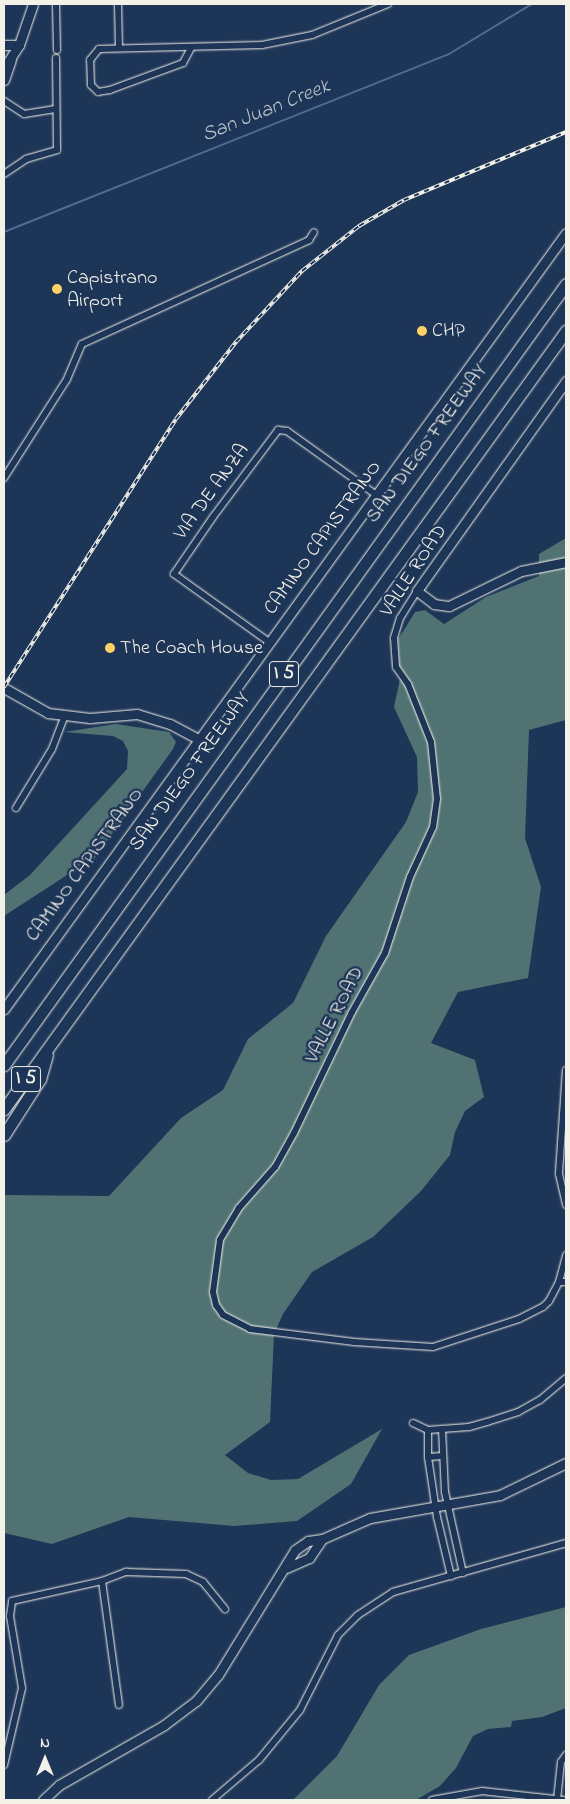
<!DOCTYPE html>
<style>
body{margin:0}
#map{position:relative;width:570px;height:1804px;overflow:hidden;background:#1d3557;font-family:"Indie Flower",sans-serif}
div>[style]{position:absolute}
[style*='--x']{left:calc(var(--x)*1px);top:calc(var(--y)*1px);width:calc(var(--w)*1px);rotate:calc(var(--a)*1deg)}
.green>*{inset:0;background:#507273}
.stream>*{height:2px;margin:-1px;padding:0 1px;transform-origin:1px;border-radius:1px;background:#506c8f}
.roads{filter:drop-shadow(0 0 1px #f4f1e8) drop-shadow(0 0 1px #f4f1e8)}
.street>*{height:6px;margin:-3px;padding:0 3px;transform-origin:3px;border-radius:3px;background:#1d3557}
.secondary>*{height:9px;margin:-4.5px;padding:0 4.5px;transform-origin:4.5px;border-radius:4.5px;background:#1d3557}
.highway>*{height:11px;margin:-5.5px;padding:0 5.5px;transform-origin:5.5px;border-radius:5.5px;background:#1d3557}
.rail>*{height:4px;margin-top:-2px;transform-origin:0;background:repeating-linear-gradient(90deg,#1d3557 0 5.5px,#f4f1e8 0 11px);box-sizing:border-box;border-block:1px solid #f4f1e8}
.dots>*{width:14px;height:14px;translate:-50% -50%;box-sizing:border-box;border:2px solid #1d3557;border-radius:50%}
span{translate:-50% -50%;white-space:nowrap;text-align:center;line-height:1.15;-webkit-text-stroke:5px #1d3557;paint-order:stroke}
.shield-label span{padding:1px 4px;background:#1d3557;border:1px solid;border-radius:4px;-webkit-text-stroke-width:0}
.shield-label{font-size:19px;color:#f4f1e8;font-weight:700}
.poi-label{font-size:20px;color:#f4f1e8}
.left{translate:0 -50%;text-align:left}
.street-label{font-size:20px;color:#f4f1e8}
.water-label{font-size:21px;color:#bbc2c9;font-style:italic}
.frame{position:absolute;inset:0;border:5px solid #f4f1e8;pointer-events:none}
.north{position:absolute;left:20px;top:1734px;width:50px;height:50px;-webkit-text-stroke:4px #1d3557;paint-order:stroke;rotate:0deg;font-size:14px;font-weight:700;line-height:20px;text-align:center;color:#f4f1e8}
.north::after{content:'';display:block;margin:auto;width:18px;height:22px;background:#f4f1e8;clip-path:polygon(50% 0,100% 100%,50% 72%,0 100%)}
</style>
<div id="map">
<div class="green">
<i style="clip-path:polygon(566px 538px,566px 720px,529px 730px,525px 838px,541px 887px,528px 978px,458px 992px,431px 1043px,475px 1060px,484px 1097px,465px 1111px,455px 1132px,450px 1155px,421px 1191px,373px 1237px,312px 1272px,283px 1314px,274px 1334px,270px 1422px,225px 1455px,248px 1473px,271px 1480px,298px 1479px,382px 1429px,351px 1484px,297px 1521px,234px 1526px,129px 1517px,52px 1544px,4px 1533px,4px 1195px,109px 1196px,181px 1118px,223px 1090px,248px 1039px,293px 1003px,326px 936px,406px 822px,418px 792px,417px 757px,394px 707px,400px 679px,398px 639px,404px 630px,415px 612px,425px 610px,444px 624px,486px 597px,539px 576px,539px 554px)"></i>
<i style="clip-path:polygon(116px 724px,169px 732px,176px 742px,173px 749px,89px 866px,84px 864px,4px 916px,4px 895px,30px 875px,127px 769px,128px 751px,123px 741px,113px 736px,64px 732px)"></i>
<i style="clip-path:polygon(566px 1607px,566px 1708px,542px 1717px,512px 1721px,511px 1727px,488px 1729px,473px 1736px,456px 1768px,440px 1786px,416px 1800px,293px 1800px,337px 1756px,379px 1685px,409px 1655px,481px 1629px)"></i>
</div>
<div class="stream">
<i style="--x:4;--y:232;--w:479;--a:-21.8"></i>
<i style="--x:449;--y:54;--w:97;--a:-31.1"></i>
</div>
<div class="roads">
<div class="street">
<i style="--x:56;--y:4;--w:46;--a:88.8"></i>
<i style="--x:118;--y:4;--w:44;--a:88.7"></i>
<i style="--x:191;--y:48;--w:17;--a:118"></i>
<i style="--x:183;--y:63;--w:78;--a:159.7"></i>
<i style="--x:110;--y:90;--w:12;--a:171"></i>
<i style="--x:98;--y:92;--w:10;--a:-135"></i>
<i style="--x:91;--y:85;--w:25;--a:-92"></i>
<i style="--x:90;--y:60;--w:14;--a:-51"></i>
<i style="--x:99;--y:49;--w:163;--a:-1.4"></i>
<i style="--x:262;--y:45;--w:51;--a:-11.3"></i>
<i style="--x:312;--y:35;--w:82;--a:-22.2"></i>
<i style="--x:4;--y:101;--w:24;--a:33"></i>
<i style="--x:24;--y:114;--w:32;--a:-9"></i>
<i style="--x:4;--y:174;--w:27;--a:-34"></i>
<i style="--x:26;--y:159;--w:32;--a:-16"></i>
<i style="--x:57;--y:150;--w:92;--a:-90.6"></i>
<i style="--x:4;--y:478;--w:117;--a:-57.5"></i>
<i style="--x:67;--y:379;--w:38;--a:-67"></i>
<i style="--x:82;--y:344;--w:250;--a:-24.6"></i>
<i style="--x:309;--y:240;--w:9;--a:-58"></i>
<i style="--x:417;--y:591;--w:32;--a:122"></i>
<i style="--x:400;--y:618;--w:21;--a:107"></i>
<i style="--x:394;--y:638;--w:29;--a:86"></i>
<i style="--x:396;--y:667;--w:21;--a:55"></i>
<i style="--x:408;--y:684;--w:62;--a:68.4"></i>
<i style="--x:431;--y:742;--w:57;--a:84"></i>
<i style="--x:437;--y:799;--w:28;--a:98"></i>
<i style="--x:433;--y:827;--w:55;--a:114.7"></i>
<i style="--x:410;--y:877;--w:80;--a:108.2"></i>
<i style="--x:385;--y:953;--w:68;--a:119.2"></i>
<i style="--x:352;--y:1012;--w:134;--a:115.6"></i>
<i style="--x:294;--y:1133;--w:39;--a:119"></i>
<i style="--x:275;--y:1167;--w:55;--a:131.3"></i>
<i style="--x:239;--y:1208;--w:37;--a:121"></i>
<i style="--x:220;--y:1240;--w:52;--a:97.7"></i>
<i style="--x:213;--y:1292;--w:13;--a:77"></i>
<i style="--x:216;--y:1305;--w:12;--a:55"></i>
<i style="--x:223;--y:1315;--w:30;--a:27"></i>
<i style="--x:250;--y:1329;--w:105;--a:7.1"></i>
<i style="--x:354;--y:1342;--w:79;--a:3.6"></i>
<i style="--x:433;--y:1347;--w:90;--a:-18"></i>
<i style="--x:519;--y:1319;--w:27;--a:-27"></i>
<i style="--x:543;--y:1307;--w:8;--a:-45"></i>
<i style="--x:549;--y:1301;--w:21;--a:-62"></i>
<i style="--x:559;--y:1282;--w:28;--a:-75"></i>
<i style="--x:269;--y:642;--w:117;--a:-144.4"></i>
<i style="--x:174;--y:574;--w:69;--a:-55.6"></i>
<i style="--x:213;--y:517;--w:109;--a:-53.2"></i>
<i style="--x:278;--y:430;--w:9;--a:6"></i>
<i style="--x:287;--y:431;--w:108;--a:35.6"></i>
<i style="--x:16;--y:808;--w:69;--a:-58.6"></i>
<i style="--x:52;--y:749;--w:34;--a:-69"></i>
<i style="--x:566;--y:1070;--w:104;--a:93.9"></i>
<i style="--x:559;--y:1174;--w:32;--a:77"></i>
<i style="--x:559;--y:1282;--w:7;--a:0"></i>
<i style="--x:413;--y:1423;--w:17;--a:25"></i>
<i style="--x:428;--y:1430;--w:41;--a:-4.2"></i>
<i style="--x:469;--y:1427;--w:19;--a:-16"></i>
<i style="--x:487;--y:1422;--w:33;--a:-18"></i>
<i style="--x:518;--y:1412;--w:25;--a:-29"></i>
<i style="--x:540;--y:1400;--w:34;--a:-40"></i>
<i style="--x:442;--y:1429;--w:63;--a:87.3"></i>
<i style="--x:445;--y:1492;--w:83;--a:77.5"></i>
<i style="--x:428;--y:1430;--w:27;--a:90"></i>
<i style="--x:428;--y:1457;--w:61;--a:81.5"></i>
<i style="--x:437;--y:1517;--w:61;--a:76.7"></i>
<i style="--x:428;--y:1457;--w:15;--a:-4"></i>
<i style="--x:102;--y:1581;--w:125;--a:82.2"></i>
<i style="--x:4;--y:1765;--w:79;--a:-76.8"></i>
<i style="--x:22;--y:1688;--w:73;--a:-99.5"></i>
<i style="--x:10;--y:1616;--w:15;--a:-82"></i>
<i style="--x:12;--y:1601;--w:92;--a:-12.5"></i>
<i style="--x:102;--y:1581;--w:26;--a:-21"></i>
<i style="--x:126;--y:1572;--w:60;--a:1.9"></i>
<i style="--x:186;--y:1574;--w:19;--a:25"></i>
<i style="--x:203;--y:1582;--w:35;--a:51"></i>
<i style="--x:212;--y:1800;--w:62;--a:-40.4"></i>
<i style="--x:259;--y:1760;--w:65;--a:-50.6"></i>
<i style="--x:300;--y:1710;--w:84;--a:-63.1"></i>
<i style="--x:338;--y:1635;--w:28;--a:-45"></i>
<i style="--x:358;--y:1615;--w:42;--a:-33.3"></i>
<i style="--x:393;--y:1592;--w:180;--a:-15.8"></i>
<i style="--x:432;--y:1800;--w:51;--a:-10.2"></i>
<i style="--x:482;--y:1791;--w:82;--a:6.3"></i>
<i style="--x:557;--y:1800;--w:38;--a:-84"></i>
<i style="--x:561;--y:1762;--w:9;--a:-54"></i>
</div>
<div class="secondary">
<i style="--x:4;--y:45;--w:15;--a:0"></i>
<i style="--x:4;--y:68;--w:27;--a:-57"></i>
<i style="--x:19;--y:45;--w:43;--a:-71.1"></i>
<i style="--x:4;--y:80;--w:21;--a:-71"></i>
<i style="--x:566;--y:381;--w:257;--a:125.4"></i>
<i style="--x:417;--y:591;--w:21;--a:37"></i>
<i style="--x:434;--y:604;--w:15;--a:8"></i>
<i style="--x:449;--y:606;--w:80;--a:-25.9"></i>
<i style="--x:521;--y:571;--w:46;--a:-11.3"></i>
<i style="--x:4;--y:688;--w:51;--a:29.6"></i>
<i style="--x:48;--y:713;--w:42;--a:6.8"></i>
<i style="--x:90;--y:718;--w:47;--a:-4.9"></i>
<i style="--x:137;--y:714;--w:34;--a:17"></i>
<i style="--x:170;--y:724;--w:32;--a:28"></i>
<i style="--x:4;--y:1009;--w:958;--a:-54.09"></i>
<i style="--x:322;--y:1539;--w:52;--a:-23.6"></i>
<i style="--x:370;--y:1518;--w:132;--a:-10"></i>
<i style="--x:500;--y:1495;--w:73;--a:-25.9"></i>
<i style="--x:43;--y:1800;--w:22;--a:-43"></i>
<i style="--x:59;--y:1785;--w:121;--a:-29.7"></i>
<i style="--x:164;--y:1725;--w:40;--a:-37"></i>
<i style="--x:196;--y:1701;--w:34;--a:-50"></i>
<i style="--x:218;--y:1675;--w:147;--a:-58.4"></i>
<i style="--x:295;--y:1550;--w:16;--a:-35"></i>
<i style="--x:308;--y:1541;--w:14;--a:-8"></i>
<i style="--x:322;--y:1539;--w:23;--a:124"></i>
<i style="--x:309;--y:1558;--w:24;--a:156"></i>
</div>
<div class="highway">
<i style="--x:4;--y:1065;--w:962;--a:-54.26"></i>
<i style="--x:4;--y:1109;--w:960;--a:-54.16"></i>
<i style="--x:4;--y:1135;--w:67;--a:-57.3"></i>
<i style="--x:40;--y:1079;--w:25;--a:-74"></i>
</div>
</div>
<div class="rail">
<i style="--x:4;--y:687;--w:318;--a:-57.3"></i>
<i style="--x:176;--y:419;--w:98;--a:-52.1"></i>
<i style="--x:236;--y:342;--w:97;--a:-47.1"></i>
<i style="--x:302;--y:271;--w:73;--a:-38.3"></i>
<i style="--x:359;--y:226;--w:52;--a:-30"></i>
<i style="--x:404;--y:200;--w:176;--a:-22.8"></i>
</div>
<div class="dots">
<i style="left:57px;top:289px;background:#ffd166"></i>
<i style="left:422px;top:331px;background:#ffd166"></i>
<i style="left:110px;top:648px;background:#ffd166"></i>
</div>
<div class="shield-label">
<span style="left:284px;top:674px">I 5</span>
<span style="left:26px;top:1079px">I 5</span>
</div>
<div class="poi-label">
<span class="left" style="left:67px;top:290px">Capistrano<br>Airport</span>
<span class="left" style="left:432px;top:331px">CHP</span>
<span class="left" style="left:120px;top:648px">The Coach House</span>
</div>
<div class="street-label">
<span style="left:427px;top:444px;rotate:-54deg">SAN DIEGO FREEWAY</span>
<span style="left:212px;top:492px;rotate:-54deg">VIA DE ANZA</span>
<span style="left:323px;top:538px;rotate:-54deg">CAMINO CAPISTRANO</span>
<span style="left:414px;top:571px;rotate:-57deg">VALLE ROAD</span>
<span style="left:190px;top:772px;rotate:-54deg">SAN DIEGO FREEWAY</span>
<span style="left:85px;top:865px;rotate:-54deg">CAMINO CAPISTRANO</span>
<span style="left:335px;top:1015px;rotate:-63deg">VALLE ROAD</span>
</div>
<div class="water-label">
<span style="left:266px;top:111px;rotate:-22deg">San Juan Creek</span>
</div>
<div class="frame"></div>
<div class="north">N</div>
</div>
